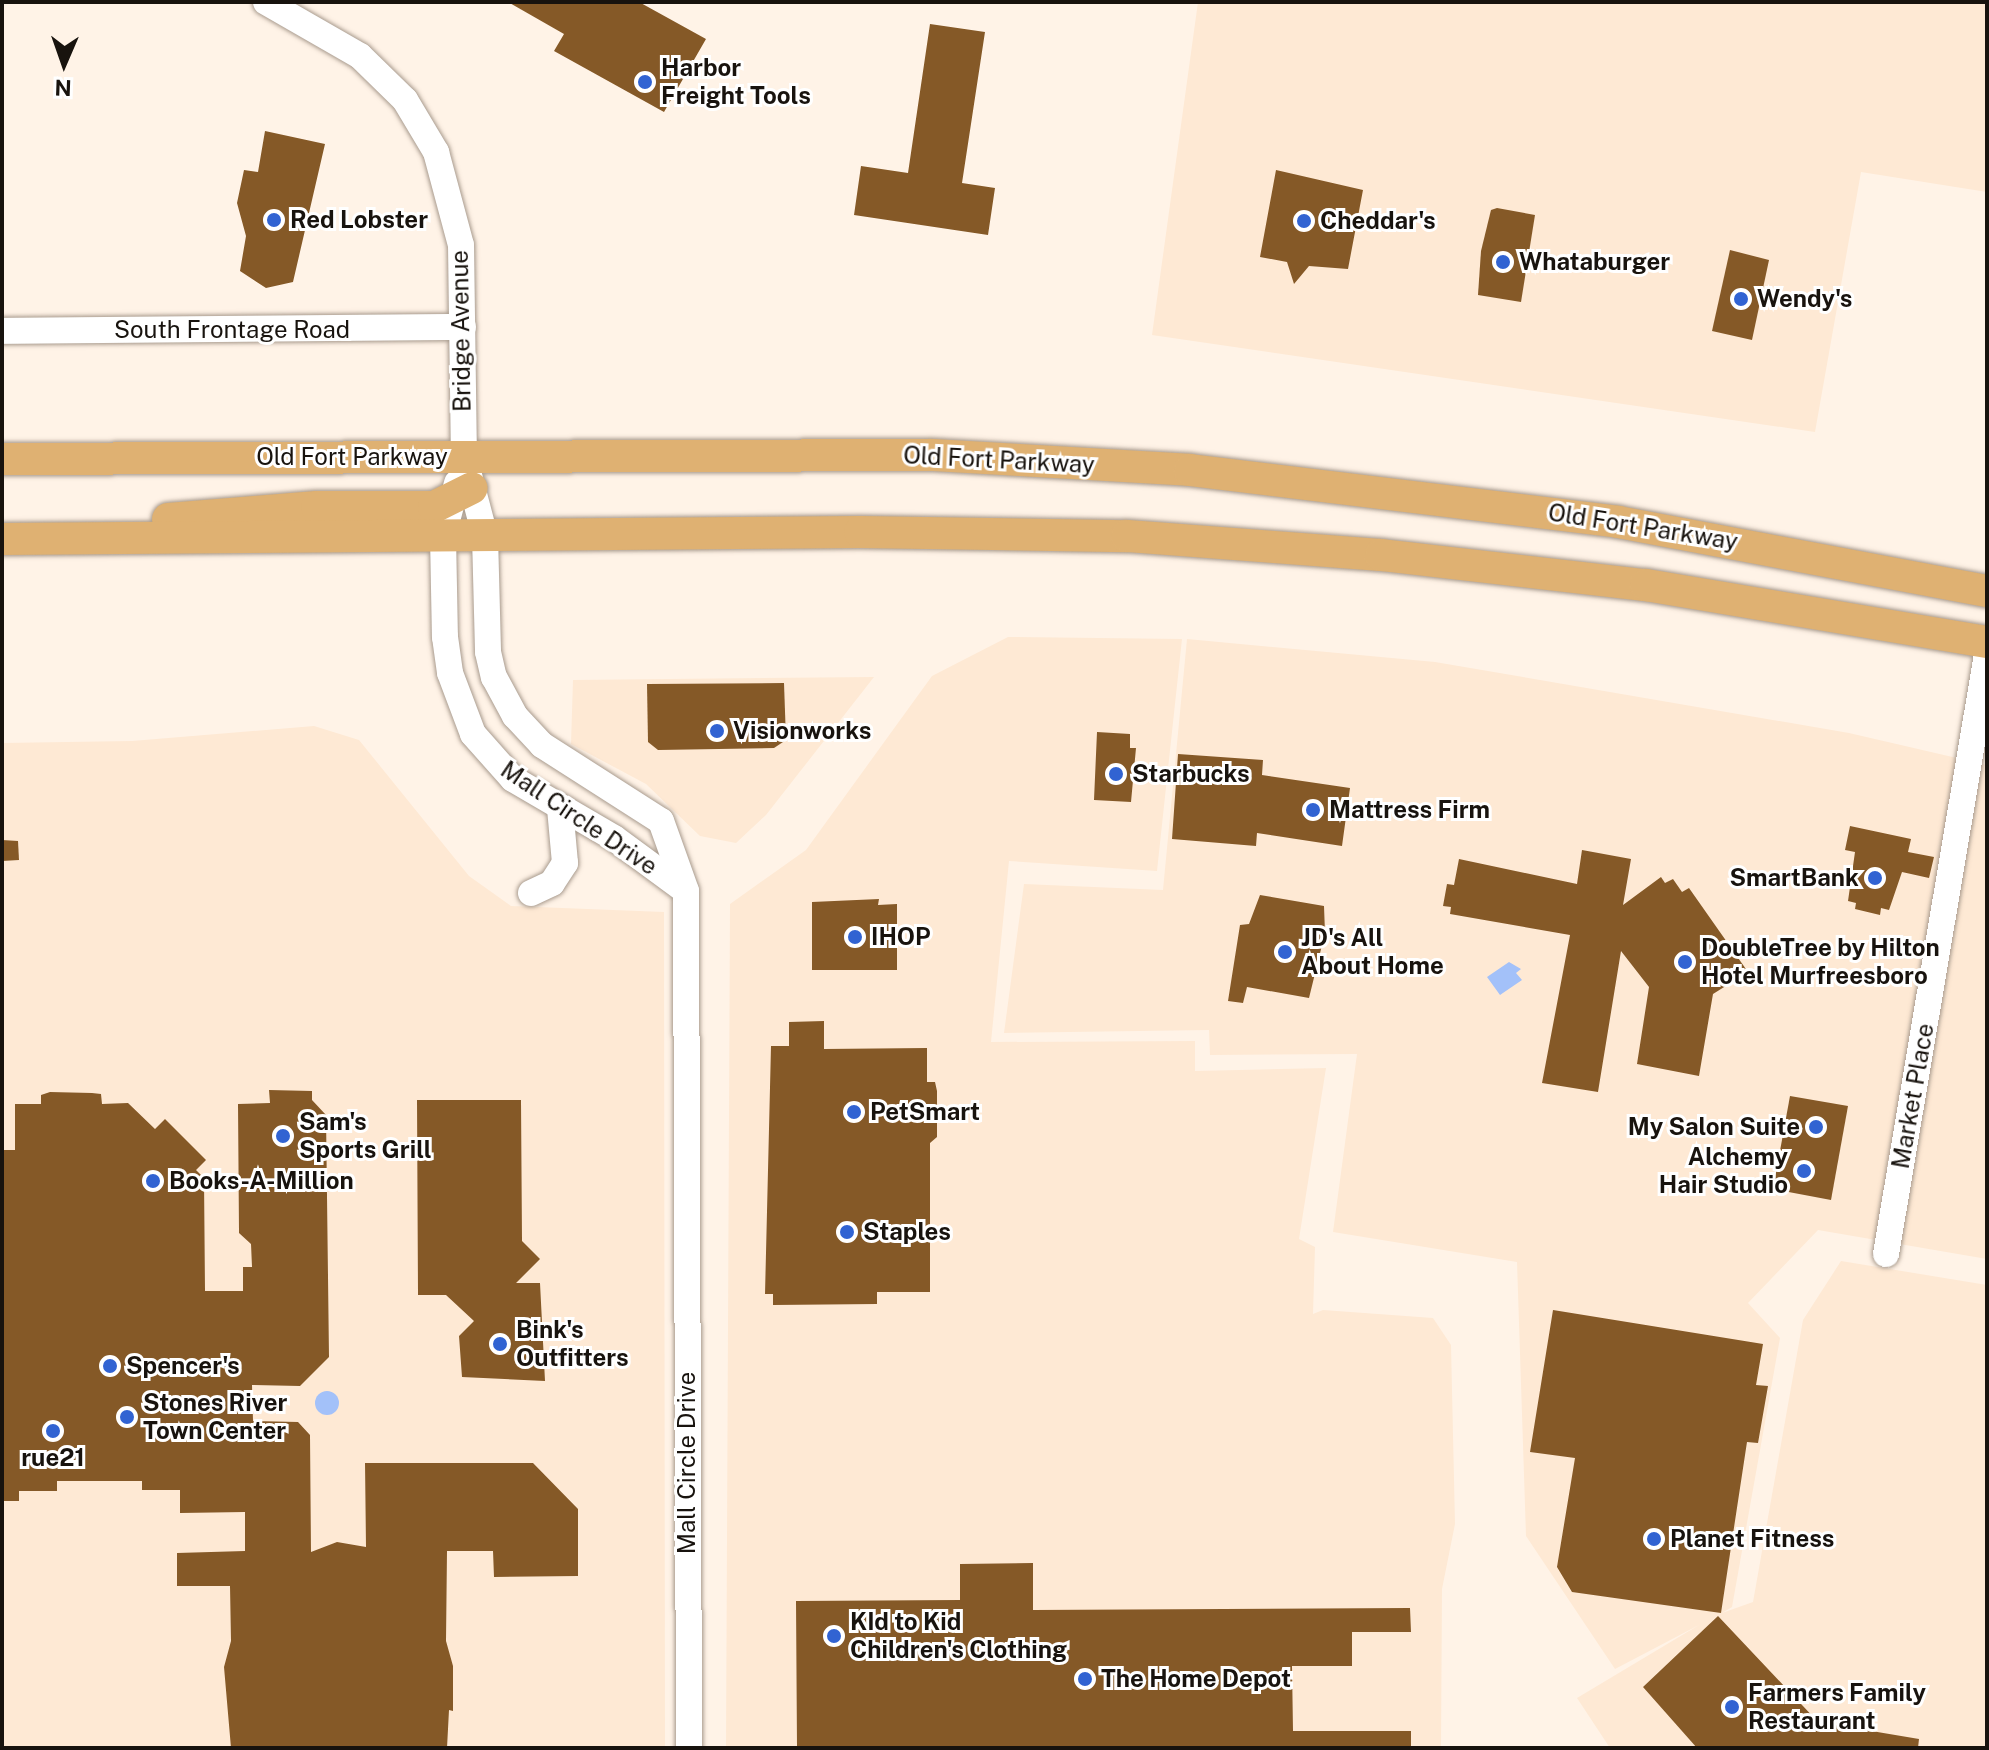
<!DOCTYPE html>
<style>
body{margin:0}
#map{position:relative;width:1989px;height:1750px;overflow:hidden;background:#fff3e7;font-family:"Public Sans",sans-serif}
div>[style]{position:absolute}
[style*='--x']{left:calc(var(--x)*1px);top:calc(var(--y)*1px);width:calc(var(--w)*1px);rotate:calc(var(--a)*1deg)}
.built>*{inset:0;background:#fee9d4}
.water>*{inset:0;background:#a3c1f9}
.round{border-radius:50%}
.building>*{inset:0;background:#855927}
.roads{filter:drop-shadow(0 0 2px #a99b8e) drop-shadow(0 0 2px #a99b8e)}
.minor>*{height:26px;margin:-13px;padding:0 13px;transform-origin:13px;border-radius:13px;background:#fff}
.major>*{height:32px;margin:-16px;padding:0 16px;transform-origin:16px;border-radius:16px;background:#dfb172}
.dots>*{width:22px;height:22px;translate:-50% -50%;box-sizing:border-box;border:4px solid #fff;border-radius:50%}
span{translate:-50% -50%;white-space:nowrap;text-align:center;line-height:1.15;-webkit-text-stroke:6px #fff;paint-order:stroke}
.poi-label{font-size:24px;color:#18130e;font-weight:700}
.left{translate:0 -50%;text-align:left}
.right{translate:-100% -50%;text-align:right}
.street-label{font-size:24px;color:#18130e}
.frame{position:absolute;inset:0;border:4px solid #18130e;pointer-events:none}
.north{position:absolute;left:24px;top:24px;width:80px;height:80px;-webkit-text-stroke:6px #fff;paint-order:stroke;rotate:182deg;font-size:22px;font-weight:700;line-height:32px;text-align:center;color:#18130e}
.north::after{content:'';display:block;margin:auto;width:28px;height:36px;background:#18130e;clip-path:polygon(50% 0,100% 100%,50% 72%,0 100%)}
</style>
<div id="map">
<div class="built">
<i style="clip-path:polygon(1198px 2px,1987px 2px,1987px 192px,1861px 172px,1815px 432px,1152px 335px)"></i>
<i style="clip-path:polygon(1008px 637px,1182px 639px,1157px 871px,1009px 861px,991px 1042px,1195px 1041px,1195px 1071px,1326px 1068px,1299px 1239px,1315px 1247px,1313px 1314px,1323px 1310px,1433px 1318px,1451px 1345px,1455px 1524px,1442px 1589px,1441px 1748px,726px 1748px,730px 904px,806px 850px,932px 676px)"></i>
<i style="clip-path:polygon(1187px 639px,1435px 662px,1849px 733px,1987px 765px,1987px 1259px,1818px 1230px,1748px 1303px,1780px 1338px,1732px 1607px,1722px 1613px,1753px 1602px,1803px 1320px,1841px 1261px,1987px 1285px,1987px 1748px,1610px 1748px,1577px 1698px,1699px 1625px,1615px 1669px,1526px 1536px,1517px 1262px,1333px 1232px,1357px 1054px,1210px 1055px,1209px 1030px,1004px 1033px,1024px 884px,1163px 890px)"></i>
<i style="clip-path:polygon(874px 677px,766px 815px,736px 843px,700px 836px,646px 784px,571px 744px,573px 680px)"></i>
<i style="clip-path:polygon(314px 726px,359px 740px,469px 876px,511px 906px,664px 912px,665px 1748px,2px 1748px,2px 743px,132px 741px)"></i>
</div>
<div class="water">
<i style="clip-path:polygon(1509px 962px,1521px 969px,1516px 973px,1522px 980px,1500px 995px,1487px 977px)"></i>
<i class="round" style="left:315px;top:1391px;width:24px;height:24px"></i>
</div>
<div class="building">
<i style="clip-path:polygon(508px 2px,639px 2px,706px 39px,664px 112px,554px 51px,564px 34px)"></i>
<i style="clip-path:polygon(930px 24px,985px 32px,962px 183px,995px 188px,988px 235px,854px 215px,861px 166px,908px 173px)"></i>
<i style="clip-path:polygon(265px 131px,325px 144px,293px 282px,266px 288px,240px 271px,246px 236px,237px 203px,244px 170px,258px 172px)"></i>
<i style="clip-path:polygon(1276px 170px,1363px 190px,1348px 269px,1309px 266px,1294px 284px,1287px 262px,1260px 257px)"></i>
<i style="clip-path:polygon(1497px 208px,1535px 215px,1521px 302px,1478px 295px,1481px 251px,1491px 210px)"></i>
<i style="clip-path:polygon(1730px 250px,1769px 260px,1752px 340px,1712px 331px)"></i>
<i style="clip-path:polygon(784px 683px,786px 740px,774px 748px,658px 750px,648px 742px,647px 684px)"></i>
<i style="clip-path:polygon(1097px 732px,1130px 734px,1130px 748px,1136px 748px,1131px 802px,1094px 800px)"></i>
<i style="clip-path:polygon(1178px 754px,1263px 760px,1262px 775px,1350px 788px,1342px 846px,1257px 833px,1256px 846px,1172px 839px)"></i>
<i style="clip-path:polygon(1850px 826px,1911px 839px,1908px 852px,1934px 857px,1929px 878px,1902px 872px,1889px 910px,1881px 908px,1880px 915px,1855px 909px,1856px 903px,1848px 901px,1855px 852px,1845px 850px)"></i>
<i style="clip-path:polygon(2px 840px,18px 841px,19px 860px,2px 861px)"></i>
<i style="clip-path:polygon(1582px 850px,1631px 859px,1623px 905px,1661px 877px,1665px 883px,1673px 879px,1682px 892px,1689px 888px,1748px 972px,1713px 994px,1699px 1076px,1637px 1064px,1649px 987px,1621px 951px,1598px 1092px,1542px 1083px,1570px 935px,1450px 914px,1451px 907px,1443px 906px,1447px 884px,1454px 885px,1459px 859px,1577px 884px)"></i>
<i style="clip-path:polygon(1260px 895px,1324px 906px,1325px 933px,1309px 998px,1247px 987px,1243px 1003px,1228px 1001px,1240px 925px,1249px 924px)"></i>
<i style="clip-path:polygon(879px 899px,878px 905px,897px 904px,897px 970px,812px 970px,812px 902px)"></i>
<i style="clip-path:polygon(824px 1021px,824px 1049px,927px 1048px,927px 1082px,935px 1082px,937px 1091px,937px 1137px,930px 1143px,930px 1292px,877px 1292px,877px 1304px,773px 1305px,773px 1294px,765px 1294px,771px 1046px,789px 1046px,789px 1022px)"></i>
<i style="clip-path:polygon(269px 1090px,312px 1091px,312px 1100px,326px 1115px,329px 1357px,300px 1386px,252px 1385px,253px 1421px,298px 1422px,310px 1435px,311px 1552px,337px 1542px,366px 1547px,365px 1463px,533px 1463px,578px 1509px,578px 1576px,494px 1577px,493px 1551px,447px 1551px,446px 1641px,453px 1666px,453px 1711px,449px 1710px,447px 1748px,231px 1748px,224px 1667px,231px 1641px,230px 1586px,177px 1586px,177px 1553px,245px 1551px,245px 1512px,180px 1513px,180px 1490px,142px 1490px,142px 1481px,57px 1481px,57px 1491px,19px 1491px,19px 1501px,2px 1501px,2px 1150px,15px 1150px,15px 1104px,41px 1104px,41px 1095px,50px 1092px,92px 1093px,101px 1094px,102px 1104px,128px 1103px,155px 1129px,165px 1119px,206px 1160px,196px 1170px,204px 1178px,205px 1291px,243px 1291px,243px 1267px,252px 1267px,251px 1244px,239px 1233px,238px 1104px,270px 1103px)"></i>
<i style="clip-path:polygon(1790px 1096px,1848px 1106px,1831px 1200px,1773px 1189px)"></i>
<i style="clip-path:polygon(417px 1100px,521px 1100px,522px 1241px,540px 1259px,516px 1283px,540px 1283px,545px 1381px,462px 1377px,459px 1336px,474px 1321px,446px 1295px,418px 1295px)"></i>
<i style="clip-path:polygon(1553px 1310px,1763px 1344px,1756px 1385px,1768px 1386px,1758px 1443px,1747px 1442px,1721px 1613px,1572px 1592px,1557px 1567px,1575px 1458px,1530px 1452px)"></i>
<i style="clip-path:polygon(1033px 1563px,1033px 1610px,1410px 1608px,1411px 1632px,1352px 1632px,1352px 1666px,1292px 1666px,1293px 1731px,1411px 1731px,1411px 1748px,797px 1748px,796px 1601px,960px 1600px,960px 1564px)"></i>
<i style="clip-path:polygon(1718px 1616px,1818px 1722px,1919px 1739px,1918px 1748px,1697px 1748px,1643px 1687px)"></i>
</div>
<div class="roads">
<div class="minor">
<i style="--x:266;--y:2;--w:108;--a:29.9"></i>
<i style="--x:360;--y:56;--w:63;--a:44.4"></i>
<i style="--x:405;--y:100;--w:61;--a:59.2"></i>
<i style="--x:436;--y:152;--w:96;--a:75"></i>
<i style="--x:461;--y:245;--w:211;--a:89.2"></i>
<i style="--x:464;--y:456;--w:83;--a:75.3"></i>
<i style="--x:485;--y:536;--w:116;--a:88.5"></i>
<i style="--x:488;--y:652;--w:26;--a:77"></i>
<i style="--x:494;--y:677;--w:44;--a:61.7"></i>
<i style="--x:515;--y:716;--w:40;--a:47"></i>
<i style="--x:542;--y:745;--w:141;--a:32.6"></i>
<i style="--x:661;--y:821;--w:74;--a:70.3"></i>
<i style="--x:686;--y:891;--w:857;--a:89.8"></i>
<i style="--x:2;--y:331;--w:461;--a:-0.5"></i>
<i style="--x:457;--y:483;--w:55;--a:104.8"></i>
<i style="--x:443;--y:536;--w:101;--a:88.9"></i>
<i style="--x:445;--y:637;--w:36;--a:82"></i>
<i style="--x:450;--y:673;--w:65;--a:69.3"></i>
<i style="--x:473;--y:734;--w:60;--a:48.4"></i>
<i style="--x:513;--y:779;--w:117;--a:30.3"></i>
<i style="--x:614;--y:838;--w:89;--a:36.4"></i>
<i style="--x:531;--y:893;--w:23;--a:-25"></i>
<i style="--x:552;--y:883;--w:24;--a:-57"></i>
<i style="--x:565;--y:863;--w:55;--a:-95.2"></i>
<i style="--x:1886;--y:1254;--w:608;--a:-80.44"></i>
</div>
<div class="major">
<i style="--x:2;--y:459;--w:930;--a:-0.25"></i>
<i style="--x:932;--y:455;--w:258;--a:3.3"></i>
<i style="--x:1190;--y:470;--w:431;--a:6.9"></i>
<i style="--x:1618;--y:522;--w:375;--a:10.6"></i>
<i style="--x:168;--y:519;--w:149;--a:-4.6"></i>
<i style="--x:317;--y:507;--w:117;--a:0"></i>
<i style="--x:434;--y:507;--w:42;--a:-26.6"></i>
<i style="--x:2;--y:539;--w:858;--a:-0.47"></i>
<i style="--x:860;--y:532;--w:267;--a:0.9"></i>
<i style="--x:1127;--y:536;--w:255;--a:4.3"></i>
<i style="--x:1381;--y:555;--w:267;--a:6.5"></i>
<i style="--x:1646;--y:585;--w:346;--a:9.5"></i>
</div>
</div>
<div class="dots">
<i style="left:645px;top:82px;background:#3163d2"></i>
<i style="left:274px;top:220px;background:#3163d2"></i>
<i style="left:1304px;top:221px;background:#3163d2"></i>
<i style="left:1503px;top:262px;background:#3163d2"></i>
<i style="left:1741px;top:299px;background:#3163d2"></i>
<i style="left:717px;top:731px;background:#3163d2"></i>
<i style="left:1116px;top:774px;background:#3163d2"></i>
<i style="left:1313px;top:810px;background:#3163d2"></i>
<i style="left:1875px;top:878px;background:#3163d2"></i>
<i style="left:855px;top:937px;background:#3163d2"></i>
<i style="left:1285px;top:952px;background:#3163d2"></i>
<i style="left:1685px;top:962px;background:#3163d2"></i>
<i style="left:854px;top:1112px;background:#3163d2"></i>
<i style="left:1816px;top:1127px;background:#3163d2"></i>
<i style="left:283px;top:1136px;background:#3163d2"></i>
<i style="left:1804px;top:1171px;background:#3163d2"></i>
<i style="left:153px;top:1181px;background:#3163d2"></i>
<i style="left:847px;top:1232px;background:#3163d2"></i>
<i style="left:500px;top:1344px;background:#3163d2"></i>
<i style="left:110px;top:1366px;background:#3163d2"></i>
<i style="left:127px;top:1417px;background:#3163d2"></i>
<i style="left:53px;top:1431px;background:#3163d2"></i>
<i style="left:1654px;top:1539px;background:#3163d2"></i>
<i style="left:834px;top:1636px;background:#3163d2"></i>
<i style="left:1085px;top:1679px;background:#3163d2"></i>
<i style="left:1732px;top:1707px;background:#3163d2"></i>
</div>
<div class="poi-label">
<span class="left" style="left:661px;top:82px">Harbor<br>Freight Tools</span>
<span class="left" style="left:290px;top:220px">Red Lobster</span>
<span class="left" style="left:1320px;top:221px">Cheddar's</span>
<span class="left" style="left:1519px;top:262px">Whataburger</span>
<span class="left" style="left:1757px;top:299px">Wendy's</span>
<span class="left" style="left:733px;top:731px">Visionworks</span>
<span class="left" style="left:1132px;top:774px">Starbucks</span>
<span class="left" style="left:1329px;top:810px">Mattress Firm</span>
<span class="right" style="left:1859px;top:878px">SmartBank</span>
<span class="left" style="left:871px;top:937px">IHOP</span>
<span class="left" style="left:1301px;top:952px">JD's All<br>About Home</span>
<span class="left" style="left:1701px;top:962px">DoubleTree by Hilton<br>Hotel Murfreesboro</span>
<span class="left" style="left:870px;top:1112px">PetSmart</span>
<span class="left" style="left:299px;top:1136px">Sam's<br>Sports Grill</span>
<span class="right" style="left:1800px;top:1127px">My Salon Suite</span>
<span class="right" style="left:1788px;top:1171px">Alchemy<br>Hair Studio</span>
<span class="left" style="left:169px;top:1181px">Books-A-Million</span>
<span class="left" style="left:863px;top:1232px">Staples</span>
<span class="left" style="left:516px;top:1344px">Bink's<br>Outfitters</span>
<span class="left" style="left:126px;top:1366px">Spencer's</span>
<span class="left" style="left:143px;top:1417px">Stones River<br>Town Center</span>
<span style="left:53px;top:1458px">rue21</span>
<span class="left" style="left:1670px;top:1539px">Planet Fitness</span>
<span class="left" style="left:850px;top:1636px">KId to Kid<br>Children's Clothing</span>
<span class="left" style="left:1101px;top:1679px">The Home Depot</span>
<span class="left" style="left:1748px;top:1707px">Farmers Family<br>Restaurant</span>
</div>
<div class="street-label">
<span style="left:232px;top:330px">South Frontage Road</span>
<span style="left:461px;top:331px;rotate:-91deg">Bridge Avenue</span>
<span style="left:352px;top:457px">Old Fort Parkway</span>
<span style="left:999px;top:460px;rotate:3deg">Old Fort Parkway</span>
<span style="left:1643px;top:527px;rotate:9deg">Old Fort Parkway</span>
<span style="left:579px;top:818px;rotate:34deg">Mall Circle Drive</span>
<span style="left:1913px;top:1096px;rotate:-80deg">Market Place</span>
<span style="left:687px;top:1463px;rotate:-90deg">Mall Circle Drive</span>
</div>
<div class="frame"></div>
<div class="north">N</div>
</div>
